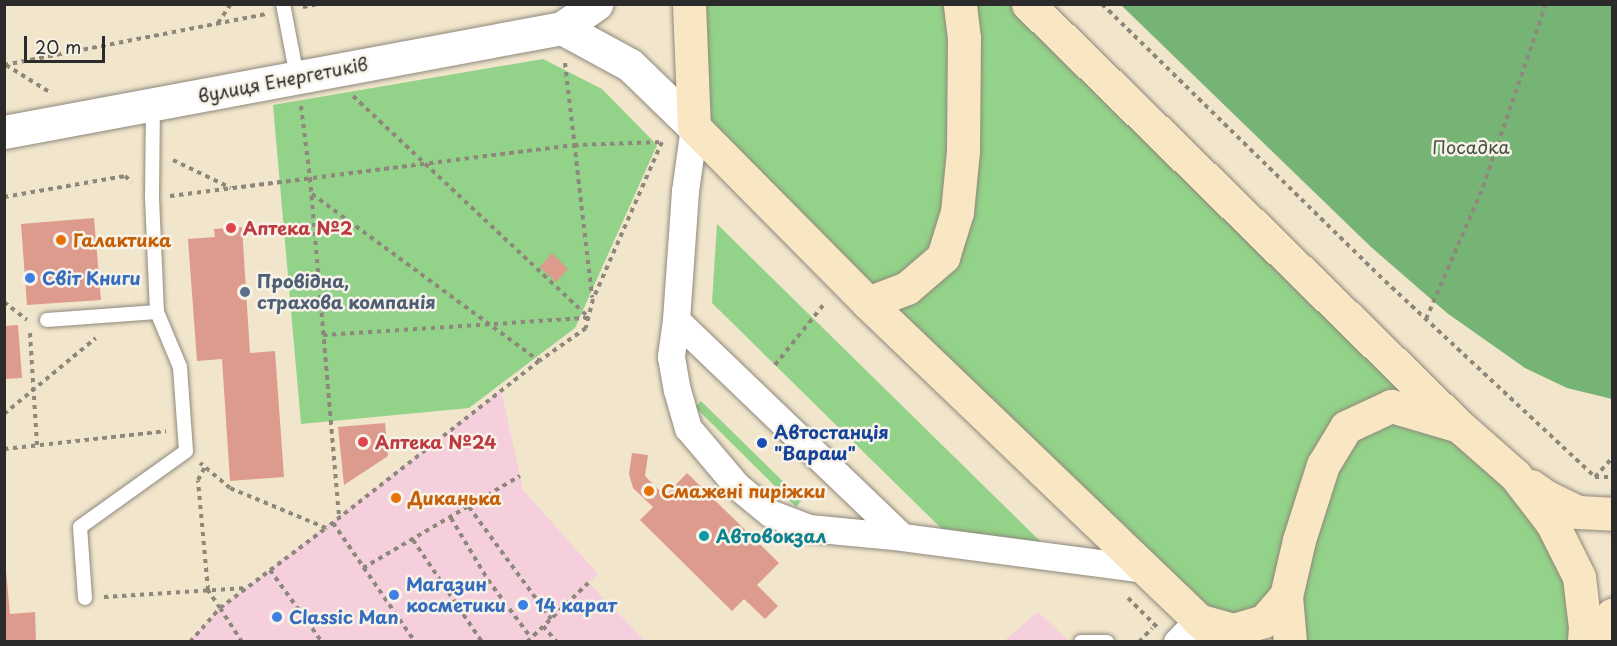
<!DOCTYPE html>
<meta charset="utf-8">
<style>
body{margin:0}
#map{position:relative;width:1617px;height:646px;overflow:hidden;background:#f1e5cc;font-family:"Playpen Sans",sans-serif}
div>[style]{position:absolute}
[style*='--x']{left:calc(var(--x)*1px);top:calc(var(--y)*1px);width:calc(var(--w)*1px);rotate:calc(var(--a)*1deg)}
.built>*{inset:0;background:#f5cfdb}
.green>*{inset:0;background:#93d289}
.forest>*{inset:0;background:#76b475}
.building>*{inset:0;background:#dd9b8d}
.path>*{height:4px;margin-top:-2px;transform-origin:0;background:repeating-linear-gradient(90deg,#8e887c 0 4.5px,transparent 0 9px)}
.roads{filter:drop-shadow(0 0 2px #8e887c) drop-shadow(0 0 2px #8e887c)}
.service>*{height:14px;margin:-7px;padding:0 7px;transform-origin:7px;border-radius:7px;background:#fff}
.minor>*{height:27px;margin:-13.5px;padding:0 13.5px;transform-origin:13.5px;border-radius:13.5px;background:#fff}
.tertiary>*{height:33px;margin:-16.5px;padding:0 16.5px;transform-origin:16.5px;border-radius:16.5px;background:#fff}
.secondary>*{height:33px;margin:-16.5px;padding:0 16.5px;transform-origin:16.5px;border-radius:16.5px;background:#f9e7c3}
.dots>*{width:16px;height:16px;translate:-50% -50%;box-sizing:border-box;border:3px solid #f7f3e8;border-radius:50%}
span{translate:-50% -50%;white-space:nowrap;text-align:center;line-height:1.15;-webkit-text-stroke:5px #f7f3e8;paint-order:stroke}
.street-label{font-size:18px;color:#2b2b2b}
.park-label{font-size:18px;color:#455542}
.health-label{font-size:18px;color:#be3a42;font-weight:700}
.left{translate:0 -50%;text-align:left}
.food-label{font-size:18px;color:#c56008;font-weight:700}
.shop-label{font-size:18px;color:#366cbe;font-weight:700}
.service-label{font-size:18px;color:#4e5e75;font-weight:700}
.transit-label{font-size:18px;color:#164399;font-weight:700}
.culture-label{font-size:18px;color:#0d838f;font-weight:700}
.frame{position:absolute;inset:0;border:6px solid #2b2b2b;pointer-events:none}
.scale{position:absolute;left:24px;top:36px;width:81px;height:27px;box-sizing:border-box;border:3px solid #2b2b2b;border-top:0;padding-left:8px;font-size:18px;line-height:21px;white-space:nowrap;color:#2b2b2b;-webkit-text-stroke:4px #f7f3e8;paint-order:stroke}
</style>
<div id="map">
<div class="built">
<i style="clip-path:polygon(501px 390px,523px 490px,598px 574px,589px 583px,645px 641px,190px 641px,220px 608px)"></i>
<i style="clip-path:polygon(1038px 612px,1069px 641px,1004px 641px)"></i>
</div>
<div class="green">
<i style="clip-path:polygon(689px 5px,1028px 5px,1552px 523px,1584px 641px,1290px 641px,1286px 597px,1233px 630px,694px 127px)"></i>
<i style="clip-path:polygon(543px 59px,602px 89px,657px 145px,575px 328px,469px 408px,301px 424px,273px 105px)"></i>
<i style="clip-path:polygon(717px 224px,1044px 545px,947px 534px,712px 303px)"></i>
<i style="clip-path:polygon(701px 401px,802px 500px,796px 507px,695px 407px)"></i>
</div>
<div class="forest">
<i style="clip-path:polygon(1121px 5px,1612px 5px,1612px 399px,1567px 388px,1525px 368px,1447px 313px,1371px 247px)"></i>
</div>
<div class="building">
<i style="clip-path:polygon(94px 218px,101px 300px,27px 305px,21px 224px)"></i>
<i style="clip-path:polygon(242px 227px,250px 353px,275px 351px,284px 477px,230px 481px,222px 359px,197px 361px,188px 239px,215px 237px,214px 229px)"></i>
<i style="clip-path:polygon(552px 253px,568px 269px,556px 282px,540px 267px)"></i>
<i style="clip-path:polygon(18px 325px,22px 378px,4px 379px,4px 326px)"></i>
<i style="clip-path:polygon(385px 423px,388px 456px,344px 485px,338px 427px)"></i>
<i style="clip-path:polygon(632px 453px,648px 455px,645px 476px,665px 496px,687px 473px,779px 563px,757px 585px,778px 606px,765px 619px,744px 599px,732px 611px,640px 520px,653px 507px,633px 488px,629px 474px)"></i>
<i style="clip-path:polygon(4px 549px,10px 614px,35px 612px,36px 642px,4px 642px)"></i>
</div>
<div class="path">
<i style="--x:1102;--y:4;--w:396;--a:44.4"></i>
<i style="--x:1385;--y:281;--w:287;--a:43"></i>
<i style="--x:1595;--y:477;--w:17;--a:0"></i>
<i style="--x:303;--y:7;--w:15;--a:-11"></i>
<i style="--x:218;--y:23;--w:23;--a:-56"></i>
<i style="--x:565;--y:63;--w:236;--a:83.4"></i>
<i style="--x:4;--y:65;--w:267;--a:-11"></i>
<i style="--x:6;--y:65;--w:53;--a:31.9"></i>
<i style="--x:353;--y:96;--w:323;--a:43.2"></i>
<i style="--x:301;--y:106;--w:73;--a:82.9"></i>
<i style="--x:310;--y:178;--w:340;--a:85.1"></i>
<i style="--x:173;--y:160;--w:64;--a:25.8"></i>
<i style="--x:312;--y:194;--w:282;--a:36.3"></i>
<i style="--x:170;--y:196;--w:407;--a:-7.2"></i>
<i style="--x:574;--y:145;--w:88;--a:-2"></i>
<i style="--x:662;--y:142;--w:171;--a:113.7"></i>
<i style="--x:593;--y:299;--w:30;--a:104"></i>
<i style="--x:586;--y:328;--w:57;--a:144.9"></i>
<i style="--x:539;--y:361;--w:271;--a:141.9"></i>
<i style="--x:326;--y:528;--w:104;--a:-157.4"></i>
<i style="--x:230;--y:488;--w:39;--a:-140"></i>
<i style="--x:4;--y:197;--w:123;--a:-9.8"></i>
<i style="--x:125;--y:176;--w:9;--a:41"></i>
<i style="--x:4;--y:302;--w:29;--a:38"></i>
<i style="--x:1426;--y:319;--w:144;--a:-66.6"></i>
<i style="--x:1483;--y:187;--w:194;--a:-71"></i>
<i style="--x:30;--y:333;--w:112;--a:86.4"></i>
<i style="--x:323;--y:335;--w:266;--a:-3.7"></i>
<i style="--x:775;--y:365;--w:78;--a:-51.2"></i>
<i style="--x:4;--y:414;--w:119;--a:-39.6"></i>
<i style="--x:4;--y:449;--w:163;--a:-6.3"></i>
<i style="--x:1595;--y:477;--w:25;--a:-48"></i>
<i style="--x:469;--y:507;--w:139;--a:53.8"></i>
<i style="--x:451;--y:518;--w:72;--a:59.2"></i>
<i style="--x:488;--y:580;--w:72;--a:53.4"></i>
<i style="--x:333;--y:523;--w:145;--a:55.4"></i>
<i style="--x:413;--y:540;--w:123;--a:55.9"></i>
<i style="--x:363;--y:568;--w:182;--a:-30.4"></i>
<i style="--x:270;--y:570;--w:89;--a:54.2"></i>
<i style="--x:104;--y:597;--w:142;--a:-3.6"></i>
<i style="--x:1128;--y:598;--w:41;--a:45"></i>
<i style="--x:543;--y:626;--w:21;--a:49"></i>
<i style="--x:190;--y:642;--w:45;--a:-48.6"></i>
<i style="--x:220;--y:608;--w:22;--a:-124"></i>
<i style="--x:208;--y:590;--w:110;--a:-95.2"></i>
<i style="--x:198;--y:480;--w:15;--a:-62"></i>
<i style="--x:242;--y:642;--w:40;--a:-122.9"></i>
<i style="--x:220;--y:608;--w:133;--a:-37"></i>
<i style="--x:527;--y:642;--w:85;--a:-44"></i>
<i style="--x:1139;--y:642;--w:19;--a:-47"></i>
</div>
<div class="roads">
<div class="service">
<i style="--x:283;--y:4;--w:74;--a:79.1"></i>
<i style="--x:47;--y:320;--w:110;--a:-4.2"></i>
<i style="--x:85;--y:598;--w:71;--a:-94"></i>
<i style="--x:80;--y:527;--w:130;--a:-35.6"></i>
<i style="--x:186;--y:451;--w:84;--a:-94.1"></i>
<i style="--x:180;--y:367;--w:60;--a:-112.7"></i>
<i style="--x:157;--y:312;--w:114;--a:-92.5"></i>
<i style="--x:152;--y:198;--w:93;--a:-89.4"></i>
<i style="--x:1081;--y:642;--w:26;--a:0"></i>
</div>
<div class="minor">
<i style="--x:694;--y:127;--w:65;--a:98"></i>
<i style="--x:685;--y:191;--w:129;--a:94"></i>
<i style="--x:676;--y:320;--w:313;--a:43.8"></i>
<i style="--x:902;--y:537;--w:246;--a:7.5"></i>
<i style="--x:676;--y:320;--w:37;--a:98"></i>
<i style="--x:671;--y:357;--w:34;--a:80"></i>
<i style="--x:677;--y:390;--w:40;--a:74"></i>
<i style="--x:688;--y:428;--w:76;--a:49.8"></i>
<i style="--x:737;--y:486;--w:43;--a:39.3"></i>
<i style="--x:770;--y:513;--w:42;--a:21"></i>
<i style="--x:809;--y:528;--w:93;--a:5.5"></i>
<i style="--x:1177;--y:642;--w:30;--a:-46"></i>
</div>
<div class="tertiary">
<i style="--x:562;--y:28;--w:77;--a:28.6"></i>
<i style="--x:630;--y:65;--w:89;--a:44.1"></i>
<i style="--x:4;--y:132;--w:568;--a:-10.56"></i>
<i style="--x:562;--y:28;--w:42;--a:-35.2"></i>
</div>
<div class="secondary">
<i style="--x:689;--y:4;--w:123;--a:87.7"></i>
<i style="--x:694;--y:127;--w:247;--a:45.3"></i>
<i style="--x:868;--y:303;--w:489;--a:43.8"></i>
<i style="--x:1028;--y:4;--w:602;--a:44.39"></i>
<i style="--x:1458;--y:425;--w:76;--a:41.3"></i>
<i style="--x:1515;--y:475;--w:61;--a:52.4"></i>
<i style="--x:1552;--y:523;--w:60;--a:63.4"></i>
<i style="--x:1579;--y:577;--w:50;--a:83.2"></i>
<i style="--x:1585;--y:627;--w:15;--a:94"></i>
<i style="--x:868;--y:303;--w:42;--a:-21"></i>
<i style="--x:907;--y:288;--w:48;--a:-40.7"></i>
<i style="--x:943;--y:257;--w:47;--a:-72.7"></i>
<i style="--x:957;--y:212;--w:61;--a:-84.4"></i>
<i style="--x:963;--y:151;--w:113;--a:-89.5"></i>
<i style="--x:964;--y:38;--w:34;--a:-97"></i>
<i style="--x:1531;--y:486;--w:19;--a:35"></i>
<i style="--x:1547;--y:497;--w:34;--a:26"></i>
<i style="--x:1578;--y:512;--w:34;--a:3"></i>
<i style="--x:1198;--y:620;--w:36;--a:16"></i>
<i style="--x:1233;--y:630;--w:32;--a:-16"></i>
<i style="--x:1264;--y:621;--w:33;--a:-49"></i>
<i style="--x:1290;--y:642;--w:46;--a:-95"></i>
<i style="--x:1286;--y:596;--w:57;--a:-76.9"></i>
<i style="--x:1299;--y:540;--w:79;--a:-72.3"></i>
<i style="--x:1323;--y:465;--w:44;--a:-58.8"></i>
<i style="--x:1346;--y:427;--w:50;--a:-25"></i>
<i style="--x:1391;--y:406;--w:68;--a:16.3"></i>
<i style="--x:1600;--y:642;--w:30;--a:-66"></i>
</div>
</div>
<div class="dots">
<i style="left:231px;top:228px;background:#e0444e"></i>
<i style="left:61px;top:240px;background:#e8710a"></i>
<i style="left:30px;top:278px;background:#3f7fe0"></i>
<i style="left:245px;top:292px;background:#5c6f8a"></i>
<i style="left:363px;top:442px;background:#e0444e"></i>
<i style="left:762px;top:443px;background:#1a4fb4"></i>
<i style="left:649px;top:491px;background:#e8710a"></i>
<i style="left:396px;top:498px;background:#e8710a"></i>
<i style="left:704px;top:536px;background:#0f9aa8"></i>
<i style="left:394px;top:595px;background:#3f7fe0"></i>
<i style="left:523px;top:605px;background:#3f7fe0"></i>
<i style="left:277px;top:617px;background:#3f7fe0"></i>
</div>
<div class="street-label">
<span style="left:283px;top:80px;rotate:-11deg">вулиця Енергетиків</span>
</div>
<div class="park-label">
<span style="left:1471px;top:147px">Посадка</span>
</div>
<div class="health-label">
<span class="left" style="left:243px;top:228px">Аптека №2</span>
<span class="left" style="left:375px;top:442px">Аптека №24</span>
</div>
<div class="food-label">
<span class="left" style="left:73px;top:240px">Галактика</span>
<span class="left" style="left:661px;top:491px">Смажені пиріжки</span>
<span class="left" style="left:408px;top:498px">Диканька</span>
</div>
<div class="shop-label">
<span class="left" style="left:42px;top:278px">Світ Книги</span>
<span class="left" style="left:406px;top:595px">Магазин<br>косметики</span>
<span class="left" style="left:535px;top:605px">14 карат</span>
<span class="left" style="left:289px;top:617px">Classic Man</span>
</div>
<div class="service-label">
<span class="left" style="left:257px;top:292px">Провідна,<br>страхова компанія</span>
</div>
<div class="transit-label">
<span class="left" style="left:774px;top:443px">Автостанція<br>"Вараш"</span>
</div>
<div class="culture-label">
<span class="left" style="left:716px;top:536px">Автовокзал</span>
</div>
<div class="frame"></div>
<div class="scale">20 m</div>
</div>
